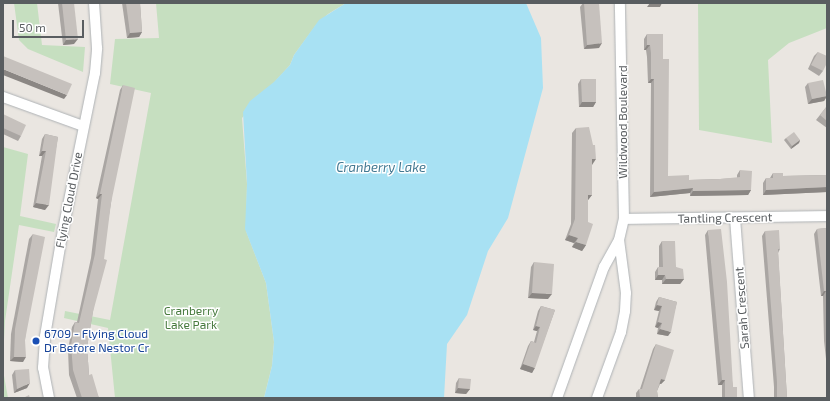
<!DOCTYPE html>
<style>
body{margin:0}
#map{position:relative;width:830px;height:401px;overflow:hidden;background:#eae6e1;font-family:"Exo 2",sans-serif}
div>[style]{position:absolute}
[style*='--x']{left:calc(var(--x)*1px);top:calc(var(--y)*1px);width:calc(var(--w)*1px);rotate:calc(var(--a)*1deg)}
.green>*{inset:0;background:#c6dfc0}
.water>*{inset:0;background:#a8e1f3}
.roads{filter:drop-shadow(0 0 1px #aeb2b5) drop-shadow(0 0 1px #aeb2b5)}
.minor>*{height:10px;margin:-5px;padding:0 5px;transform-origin:5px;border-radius:5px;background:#fff}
.wall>*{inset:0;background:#aaa6a3}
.shaded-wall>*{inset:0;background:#8b8784}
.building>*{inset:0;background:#c6c1bd}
.dots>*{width:11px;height:11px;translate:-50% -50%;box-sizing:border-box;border:2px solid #fff;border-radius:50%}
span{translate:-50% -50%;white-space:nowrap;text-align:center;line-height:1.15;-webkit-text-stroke:3px #fff;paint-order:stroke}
.street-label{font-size:12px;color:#595d60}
.park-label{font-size:12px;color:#477a3e}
.transit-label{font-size:12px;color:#164399}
.left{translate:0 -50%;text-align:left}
.water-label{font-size:13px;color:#437992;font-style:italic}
.frame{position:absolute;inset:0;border:4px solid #595d60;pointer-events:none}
.scale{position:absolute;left:12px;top:20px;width:72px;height:18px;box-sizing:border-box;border:2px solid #595d60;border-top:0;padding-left:5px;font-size:12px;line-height:14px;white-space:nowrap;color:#595d60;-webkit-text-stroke:3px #fff;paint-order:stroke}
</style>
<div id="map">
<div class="green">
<i style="clip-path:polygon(14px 3px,37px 3px,42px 45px,85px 47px,83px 72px,28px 49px,19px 40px)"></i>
<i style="clip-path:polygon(156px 3px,346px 3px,328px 14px,316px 25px,294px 55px,290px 65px,242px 118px,247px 184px,246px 231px,266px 283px,274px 342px,272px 366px,264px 398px,115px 398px,108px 328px,64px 318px,65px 311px,110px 320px,151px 93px,110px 84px,115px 39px,159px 38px)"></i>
<i style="clip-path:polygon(698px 3px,827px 3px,827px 28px,789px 43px,768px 60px,772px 143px,699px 130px)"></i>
<i style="clip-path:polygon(3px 147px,28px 154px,20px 216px,56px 224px,54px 232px,19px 225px,5px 321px,3px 360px)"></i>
<i style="clip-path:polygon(3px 370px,8px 398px,3px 398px)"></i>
</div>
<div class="water">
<i style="clip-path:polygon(346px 3px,526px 3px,541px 38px,543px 88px,508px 218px,488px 251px,467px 315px,447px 344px,444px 398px,264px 398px,272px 366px,274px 342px,266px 283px,245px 229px,247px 184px,243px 112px,250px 101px,274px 82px,290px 65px,294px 55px,319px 20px)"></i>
</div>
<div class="roads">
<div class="minor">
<i style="--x:3;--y:97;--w:85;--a:19.9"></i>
<i style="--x:735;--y:218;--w:181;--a:85.6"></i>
<i style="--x:624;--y:219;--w:203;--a:-0.8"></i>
<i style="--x:49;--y:398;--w:31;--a:-101"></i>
<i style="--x:43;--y:368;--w:32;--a:-86"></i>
<i style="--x:45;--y:336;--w:108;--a:-80.4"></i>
<i style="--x:63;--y:230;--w:160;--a:-78.5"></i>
<i style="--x:95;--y:73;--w:25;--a:-85"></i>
<i style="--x:97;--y:48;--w:45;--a:-93.8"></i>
<i style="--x:557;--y:398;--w:139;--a:-70.3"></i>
<i style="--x:604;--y:267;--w:31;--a:-61"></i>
<i style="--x:619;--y:240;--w:22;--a:-77"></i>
<i style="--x:624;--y:219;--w:216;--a:-91.1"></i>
<i style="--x:597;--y:398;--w:70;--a:-70"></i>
<i style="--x:621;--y:332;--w:21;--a:-79"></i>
<i style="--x:625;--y:311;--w:18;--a:-87"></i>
<i style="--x:626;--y:293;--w:53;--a:-97.5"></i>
</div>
</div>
<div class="wall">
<i style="clip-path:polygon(58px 3px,74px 3px,74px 44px,63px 45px)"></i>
<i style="clip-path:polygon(122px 3px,140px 3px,142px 32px,139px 37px,127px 38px)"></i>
<i style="clip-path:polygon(583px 3px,599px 3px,599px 48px,584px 49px,580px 7px)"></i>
<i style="clip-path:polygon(647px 34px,663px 59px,668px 176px,689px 180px,720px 179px,737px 178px,737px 175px,740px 170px,751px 190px,748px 195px,690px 196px,690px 193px,650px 197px,651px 83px,648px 83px,647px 57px,646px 50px,644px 50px,644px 39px)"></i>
<i style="clip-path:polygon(818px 52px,823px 71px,819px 76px,808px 69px,814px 56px)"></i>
<i style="clip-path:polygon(581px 79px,596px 102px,593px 107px,579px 107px,578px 84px)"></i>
<i style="clip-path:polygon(808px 83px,827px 96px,824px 101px,808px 104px,805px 87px)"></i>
<i style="clip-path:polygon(123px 85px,111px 203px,87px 347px,89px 375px,99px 398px,77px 398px,69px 375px,68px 350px,72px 327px,75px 322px,77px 322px,91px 258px,98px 199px,96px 198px,120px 90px)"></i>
<i style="clip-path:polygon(827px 106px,827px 128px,816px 120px)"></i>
<i style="clip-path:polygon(3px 114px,21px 136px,18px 141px,3px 134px)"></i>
<i style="clip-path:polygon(576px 128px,592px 165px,592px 195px,588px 200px,586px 245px,582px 251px,572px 247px,574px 243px,565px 240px,571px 224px,572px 133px)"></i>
<i style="clip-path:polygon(45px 134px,58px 137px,45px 210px,33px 207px,42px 156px,39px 156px,42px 139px)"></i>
<i style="clip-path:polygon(786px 138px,800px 140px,799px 143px,791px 149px,784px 140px)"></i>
<i style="clip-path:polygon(773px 173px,783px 176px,827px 175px,827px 192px,763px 195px,763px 183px,766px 178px,770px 178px)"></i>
<i style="clip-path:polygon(827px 228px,827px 368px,824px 341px,823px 296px,821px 296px,814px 234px,817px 229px)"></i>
<i style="clip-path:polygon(708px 230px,733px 387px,737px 398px,722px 398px,722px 385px,718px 385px,705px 235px)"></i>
<i style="clip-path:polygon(765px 231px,780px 249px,778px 253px,787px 398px,774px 398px,774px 387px,762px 236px)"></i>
<i style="clip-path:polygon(33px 234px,25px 340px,23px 362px,10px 361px,11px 334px,29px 239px)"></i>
<i style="clip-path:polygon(662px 241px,676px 267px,684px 279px,680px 284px,662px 284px,662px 280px,655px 280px,655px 272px,658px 267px,659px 267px,659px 246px)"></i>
<i style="clip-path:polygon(534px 262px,548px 299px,528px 298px,531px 267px)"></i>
<i style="clip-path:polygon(659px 297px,677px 302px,668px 336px,657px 334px,658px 328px,655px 327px,659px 311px,654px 310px,656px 302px)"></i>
<i style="clip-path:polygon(541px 306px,555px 310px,532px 373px,520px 369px,528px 346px,531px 341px,534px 342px,537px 331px,533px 330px,538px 311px)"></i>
<i style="clip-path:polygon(656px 344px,665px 380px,661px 384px,660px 384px,657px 391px,658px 398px,636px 398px,636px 393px,639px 389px,640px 389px,653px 349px)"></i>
<i style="clip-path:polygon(15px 370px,27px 388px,14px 393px,12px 375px)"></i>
<i style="clip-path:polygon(459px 378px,470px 389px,466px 394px,455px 393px,456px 383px)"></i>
</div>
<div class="shaded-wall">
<i style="clip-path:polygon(650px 3px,662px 3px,660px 7px,647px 7px)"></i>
<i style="clip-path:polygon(142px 32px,139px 37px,127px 38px,130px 33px)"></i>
<i style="clip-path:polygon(78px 39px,74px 44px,63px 45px,66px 40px)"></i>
<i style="clip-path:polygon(602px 43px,599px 48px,584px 49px,587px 45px)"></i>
<i style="clip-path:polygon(647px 45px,650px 45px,646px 50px,644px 50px)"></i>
<i style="clip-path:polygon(3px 69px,67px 95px,64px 99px,3px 75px)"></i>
<i style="clip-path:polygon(651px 79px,654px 79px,651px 83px,648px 83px)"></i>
<i style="clip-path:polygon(827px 96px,824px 101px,808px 104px,812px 99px)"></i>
<i style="clip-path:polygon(582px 102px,596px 102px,593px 107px,579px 107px)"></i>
<i style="clip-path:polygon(800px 140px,799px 143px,791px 149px,792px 146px)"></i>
<i style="clip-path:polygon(42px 151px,46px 151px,42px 156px,39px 156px)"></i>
<i style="clip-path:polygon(592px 159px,596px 159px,592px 165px)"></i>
<i style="clip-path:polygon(827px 187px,827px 192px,763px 195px,766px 190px)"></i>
<i style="clip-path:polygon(693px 188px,690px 193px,650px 197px,654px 192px)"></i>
<i style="clip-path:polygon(751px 190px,748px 195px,690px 196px,693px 191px)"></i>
<i style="clip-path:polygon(100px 194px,102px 194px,98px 199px,96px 198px)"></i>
<i style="clip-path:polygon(588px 195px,592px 195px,588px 200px,584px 200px)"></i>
<i style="clip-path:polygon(36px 203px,49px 205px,45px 210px,33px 207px)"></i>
<i style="clip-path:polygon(569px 235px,578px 238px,574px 243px,565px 240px)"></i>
<i style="clip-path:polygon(576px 242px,586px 245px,582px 251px,572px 247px)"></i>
<i style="clip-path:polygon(658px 275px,665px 275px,662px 280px,655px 280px)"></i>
<i style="clip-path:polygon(666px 279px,684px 279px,680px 284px,662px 284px)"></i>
<i style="clip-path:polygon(824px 291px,826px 291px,823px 296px,821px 296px)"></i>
<i style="clip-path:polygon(532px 293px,552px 294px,548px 299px,528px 298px)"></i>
<i style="clip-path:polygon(657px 305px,662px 306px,659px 311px,654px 310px)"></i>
<i style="clip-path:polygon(658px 322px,662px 323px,658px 328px,655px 327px)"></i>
<i style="clip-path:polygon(536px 326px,540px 327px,537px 331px,533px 330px)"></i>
<i style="clip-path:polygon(660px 329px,671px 332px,668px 336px,657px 334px)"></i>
<i style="clip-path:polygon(14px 357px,26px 357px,23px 362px,10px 361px)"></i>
<i style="clip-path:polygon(523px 364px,535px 368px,532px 373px,520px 369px)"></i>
<i style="clip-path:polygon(661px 379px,665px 380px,661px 384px,658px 383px)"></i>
<i style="clip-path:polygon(722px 380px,725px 380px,722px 385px,718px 385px)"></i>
<i style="clip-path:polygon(30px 383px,27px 388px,14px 393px,17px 389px)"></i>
<i style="clip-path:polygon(458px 388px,470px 389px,466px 394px,455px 393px)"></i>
</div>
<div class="building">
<i style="clip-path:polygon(62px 3px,74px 3px,78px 39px,66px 40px)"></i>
<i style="clip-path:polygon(126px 3px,140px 3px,142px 32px,130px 33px)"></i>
<i style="clip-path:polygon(584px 3px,599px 3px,602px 43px,587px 45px)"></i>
<i style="clip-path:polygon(647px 34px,663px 34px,663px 59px,669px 59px,668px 176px,689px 175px,689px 180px,720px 179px,740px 177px,740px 170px,752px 171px,751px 190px,693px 191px,693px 188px,654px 192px,654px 79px,651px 79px,651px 53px,650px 45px,647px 45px)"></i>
<i style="clip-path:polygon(818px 52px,827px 56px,827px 63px,823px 71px,811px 65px)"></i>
<i style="clip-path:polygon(3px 56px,72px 84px,67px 95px,3px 69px)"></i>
<i style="clip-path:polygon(581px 79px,596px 79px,596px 102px,582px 102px)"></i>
<i style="clip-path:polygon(823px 80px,827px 96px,812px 99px,808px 83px)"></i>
<i style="clip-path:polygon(123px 85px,135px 88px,111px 203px,104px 259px,107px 260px,93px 312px,87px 347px,89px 375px,92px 374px,99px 398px,82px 398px,73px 370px,71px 345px,75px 322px,79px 323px,95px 254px,102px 194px,100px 194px)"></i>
<i style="clip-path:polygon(827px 106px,827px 121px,820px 115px)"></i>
<i style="clip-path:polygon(3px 114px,26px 125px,21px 136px,3px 128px)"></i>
<i style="clip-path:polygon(589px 127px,593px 145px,595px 145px,596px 159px,592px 159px,592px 195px,588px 195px,588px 222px,593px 224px,586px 245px,576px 242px,578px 238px,569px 235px,575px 219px,576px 128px)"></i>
<i style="clip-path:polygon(794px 132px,800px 140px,792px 146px,786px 138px)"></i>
<i style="clip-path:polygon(45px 134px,58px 137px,49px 205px,36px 203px,46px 151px,42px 151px)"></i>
<i style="clip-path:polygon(773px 173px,783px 173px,783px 176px,827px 175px,827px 187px,766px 190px,766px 178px,773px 178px)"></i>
<i style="clip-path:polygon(827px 228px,827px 322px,826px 291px,824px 291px,817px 229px)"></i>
<i style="clip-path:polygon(721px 229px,727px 282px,733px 387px,737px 387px,737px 398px,725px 398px,725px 380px,722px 380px,708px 230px)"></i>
<i style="clip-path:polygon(779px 230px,780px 249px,778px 249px,787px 398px,777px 398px,777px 382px,765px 231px)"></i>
<i style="clip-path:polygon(33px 234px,45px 237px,25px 340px,26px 357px,14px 357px,15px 329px)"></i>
<i style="clip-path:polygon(662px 241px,675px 241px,676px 267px,683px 269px,684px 279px,666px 279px,665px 275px,658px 275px,658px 267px,663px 267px)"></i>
<i style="clip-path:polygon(534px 262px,554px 264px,552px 294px,532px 293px)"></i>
<i style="clip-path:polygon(659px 297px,677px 302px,671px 332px,660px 329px,662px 323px,658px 322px,662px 306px,657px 305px)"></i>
<i style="clip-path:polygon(541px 306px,555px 310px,535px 368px,523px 364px,531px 341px,536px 343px,540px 327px,536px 326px)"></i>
<i style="clip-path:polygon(656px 344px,674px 350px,665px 380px,661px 379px,657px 391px,658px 398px,640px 398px,639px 389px,642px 389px)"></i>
<i style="clip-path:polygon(29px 369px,30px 383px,17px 389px,15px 370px)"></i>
<i style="clip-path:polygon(459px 378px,471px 379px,470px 389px,458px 388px)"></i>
<i style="clip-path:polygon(29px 395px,30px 398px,23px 398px)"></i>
</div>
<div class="dots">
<i style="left:36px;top:341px;background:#1a4fb4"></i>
</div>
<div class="street-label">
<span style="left:623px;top:122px;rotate:-90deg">Wildwood Boulevard</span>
<span style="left:69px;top:200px;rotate:-79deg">Flying Cloud Drive</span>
<span style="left:725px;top:218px;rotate:-1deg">Tantling Crescent</span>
<span style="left:742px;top:308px;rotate:-94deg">Sarah Crescent</span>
</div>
<div class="park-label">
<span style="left:191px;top:318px">Cranberry<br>Lake Park</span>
</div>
<div class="transit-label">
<span class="left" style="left:44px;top:341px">6709 - Flying Cloud<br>Dr Before Nestor Cr</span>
</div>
<div class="water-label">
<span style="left:381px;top:167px">Cranberry Lake</span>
</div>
<div class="frame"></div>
<div class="scale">50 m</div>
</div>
